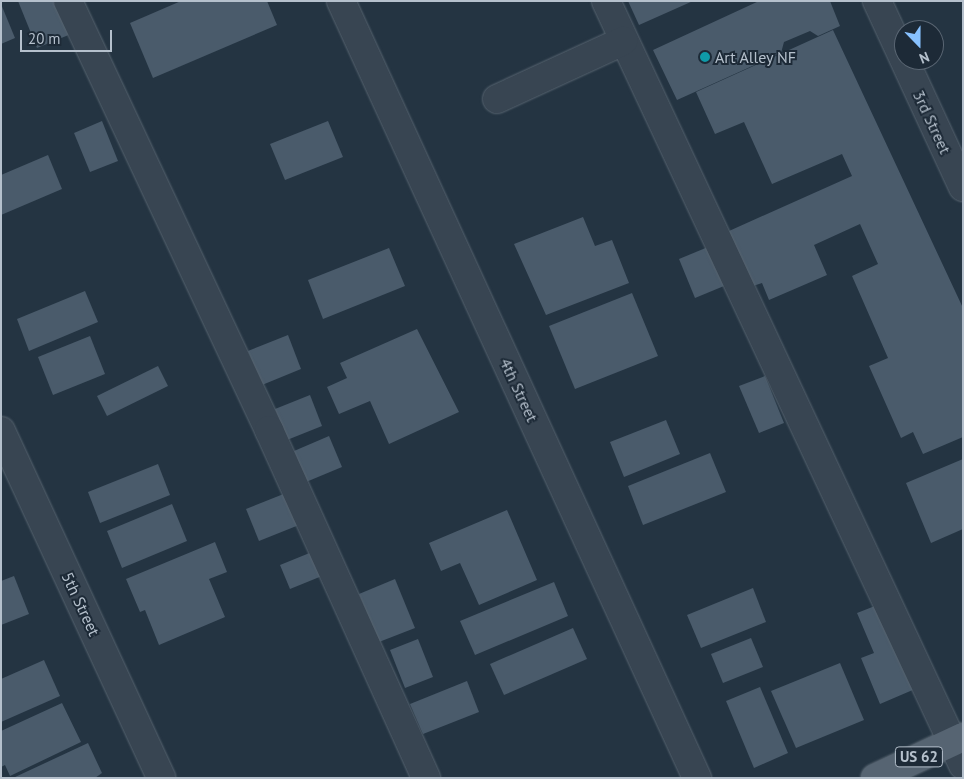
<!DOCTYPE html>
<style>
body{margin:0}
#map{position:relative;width:964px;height:779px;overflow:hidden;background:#243442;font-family:"PT Sans",sans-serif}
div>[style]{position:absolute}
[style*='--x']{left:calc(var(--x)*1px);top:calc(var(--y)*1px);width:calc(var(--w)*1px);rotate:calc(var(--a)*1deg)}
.building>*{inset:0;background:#4a5b6b}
.roads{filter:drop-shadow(0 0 1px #56636f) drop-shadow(0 0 1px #56636f)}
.minor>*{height:28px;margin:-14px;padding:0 14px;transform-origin:14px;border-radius:14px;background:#384552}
.major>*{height:28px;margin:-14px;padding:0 14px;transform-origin:14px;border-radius:14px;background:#566472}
.dots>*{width:14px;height:14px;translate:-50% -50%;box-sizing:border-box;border:2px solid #1d2a37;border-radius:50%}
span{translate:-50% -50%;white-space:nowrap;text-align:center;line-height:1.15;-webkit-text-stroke:4px #1d2a37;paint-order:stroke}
.shield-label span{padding:1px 4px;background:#1d2a37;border:1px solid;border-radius:4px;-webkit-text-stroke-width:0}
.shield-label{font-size:15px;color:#b5c0cc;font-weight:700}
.poi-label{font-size:16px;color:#b5c0cc}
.left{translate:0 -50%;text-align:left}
.street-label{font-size:16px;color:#b5c0cc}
.frame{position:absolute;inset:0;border:2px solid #b5c0cc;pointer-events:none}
.north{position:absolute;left:894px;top:20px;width:50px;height:50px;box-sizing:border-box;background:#1d2a37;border:1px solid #5a6673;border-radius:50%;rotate:158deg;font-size:14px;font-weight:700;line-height:20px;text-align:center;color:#b5c0cc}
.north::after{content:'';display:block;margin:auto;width:18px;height:22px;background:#87c1ff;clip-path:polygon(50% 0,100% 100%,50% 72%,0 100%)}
.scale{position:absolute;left:20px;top:30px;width:92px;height:22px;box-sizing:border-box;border:2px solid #b5c0cc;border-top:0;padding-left:6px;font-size:15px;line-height:18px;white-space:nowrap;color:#b5c0cc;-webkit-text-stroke:4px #1d2a37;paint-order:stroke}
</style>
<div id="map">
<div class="building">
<i style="clip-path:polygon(18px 1px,58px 1px,71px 34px,37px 48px)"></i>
<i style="clip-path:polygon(181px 1px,267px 1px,277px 25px,153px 78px,130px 23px)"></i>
<i style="clip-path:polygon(628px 1px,693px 1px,639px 25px)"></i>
<i style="clip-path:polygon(759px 1px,830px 1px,840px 26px,818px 36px,810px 31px,784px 42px,781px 53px,677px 100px,653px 50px)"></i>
<i style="clip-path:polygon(1px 4px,15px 38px,1px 44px)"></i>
<i style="clip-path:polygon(833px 30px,963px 308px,963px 437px,923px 454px,913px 432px,901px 438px,869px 366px,888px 358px,852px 276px,878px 264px,860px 224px,814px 245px,827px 275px,769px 300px,762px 283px,753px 286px,729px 231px,852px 176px,842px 154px,772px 184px,744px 122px,715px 134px,696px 92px)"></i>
<i style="clip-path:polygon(102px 121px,118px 161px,90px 172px,74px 133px)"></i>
<i style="clip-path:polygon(328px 121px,343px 157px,285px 180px,270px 144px)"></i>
<i style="clip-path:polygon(48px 155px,62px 189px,1px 215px,1px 175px)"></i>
<i style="clip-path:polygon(583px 217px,595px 246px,612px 240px,629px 283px,546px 315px,514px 244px)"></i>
<i style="clip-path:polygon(708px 247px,724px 286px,695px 298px,679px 259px)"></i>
<i style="clip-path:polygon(389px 248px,405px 286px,323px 319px,308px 280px)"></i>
<i style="clip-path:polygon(85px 291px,98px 322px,29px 351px,17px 319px)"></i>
<i style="clip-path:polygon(632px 293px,658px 356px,575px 389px,549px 326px)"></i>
<i style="clip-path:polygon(417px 329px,459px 412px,389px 444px,370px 401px,339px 414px,327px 387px,347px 378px,340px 363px)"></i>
<i style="clip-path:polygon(288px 335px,301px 369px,262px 385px,248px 351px)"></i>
<i style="clip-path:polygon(90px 336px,105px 374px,53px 395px,38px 357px)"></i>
<i style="clip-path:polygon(158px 366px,168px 386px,107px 416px,97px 396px)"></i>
<i style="clip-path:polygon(765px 376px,784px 423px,759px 433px,739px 386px)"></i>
<i style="clip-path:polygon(310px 395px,322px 426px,287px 440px,275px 409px)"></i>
<i style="clip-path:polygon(666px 420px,680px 454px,624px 477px,610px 442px)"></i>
<i style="clip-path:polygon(329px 436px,342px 467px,306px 482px,294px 451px)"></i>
<i style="clip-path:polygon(710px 453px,726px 492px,643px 525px,628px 486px)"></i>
<i style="clip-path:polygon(963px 459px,963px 529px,931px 543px,906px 483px)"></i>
<i style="clip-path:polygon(158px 464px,170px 495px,100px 523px,88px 492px)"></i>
<i style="clip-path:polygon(286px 493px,299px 525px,259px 541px,246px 509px)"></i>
<i style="clip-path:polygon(172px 504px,187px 541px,122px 568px,107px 531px)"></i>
<i style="clip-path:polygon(507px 510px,537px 580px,479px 605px,460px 563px,441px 571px,429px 543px)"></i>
<i style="clip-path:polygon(215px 542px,227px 572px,209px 579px,225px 617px,159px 645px,145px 610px,140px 612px,126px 579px)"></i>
<i style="clip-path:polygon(312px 552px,322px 576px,290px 589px,280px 565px)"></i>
<i style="clip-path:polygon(14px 576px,29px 614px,1px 625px,1px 581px)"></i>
<i style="clip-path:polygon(395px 579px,415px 628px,379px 642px,359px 594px)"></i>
<i style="clip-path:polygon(554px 582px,568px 616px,475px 655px,460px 621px)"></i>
<i style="clip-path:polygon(753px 588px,766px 622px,701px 648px,687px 615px)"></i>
<i style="clip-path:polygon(880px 604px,915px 689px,880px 704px,861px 658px,874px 653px,857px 613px)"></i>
<i style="clip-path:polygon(573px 628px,587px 659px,504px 695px,490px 664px)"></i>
<i style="clip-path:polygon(751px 638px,763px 667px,723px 683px,711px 654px)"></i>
<i style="clip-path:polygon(418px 639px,433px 677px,405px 688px,390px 650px)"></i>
<i style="clip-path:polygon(44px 660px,60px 696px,1px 722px,1px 679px)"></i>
<i style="clip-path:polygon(840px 663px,864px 720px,796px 748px,771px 691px)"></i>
<i style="clip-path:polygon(467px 681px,479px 712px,423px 734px,410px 704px)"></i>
<i style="clip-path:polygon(760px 687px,788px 753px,754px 768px,726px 701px)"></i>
<i style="clip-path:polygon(62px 703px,81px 742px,10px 776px,5px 765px,1px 767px,1px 731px)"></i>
<i style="clip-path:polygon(88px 743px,102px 773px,95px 778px,13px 778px)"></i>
</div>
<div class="roads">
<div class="minor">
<i style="--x:68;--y:1;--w:474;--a:64.9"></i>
<i style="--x:269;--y:430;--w:382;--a:65.7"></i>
<i style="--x:341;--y:1;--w:855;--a:65.38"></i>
<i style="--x:606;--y:1;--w:843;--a:64.95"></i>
<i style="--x:877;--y:1;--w:205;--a:65.2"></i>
<i style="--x:497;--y:99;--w:139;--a:-24.7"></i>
<i style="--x:1;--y:431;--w:382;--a:65.2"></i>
</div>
<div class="major">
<i style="--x:875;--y:778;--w:97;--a:-25"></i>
</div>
</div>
<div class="dots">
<i style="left:705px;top:57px;background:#0f9aa8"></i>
</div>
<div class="shield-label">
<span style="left:919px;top:757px">US 62</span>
</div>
<div class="poi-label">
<span class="left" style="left:715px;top:57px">Art Alley NF</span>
</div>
<div class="street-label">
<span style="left:932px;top:122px;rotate:65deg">3rd Street</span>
<span style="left:519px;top:390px;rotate:65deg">4th Street</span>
<span style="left:81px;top:604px;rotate:65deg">5th Street</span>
</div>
<div class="frame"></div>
<div class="north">N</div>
<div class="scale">20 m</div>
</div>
